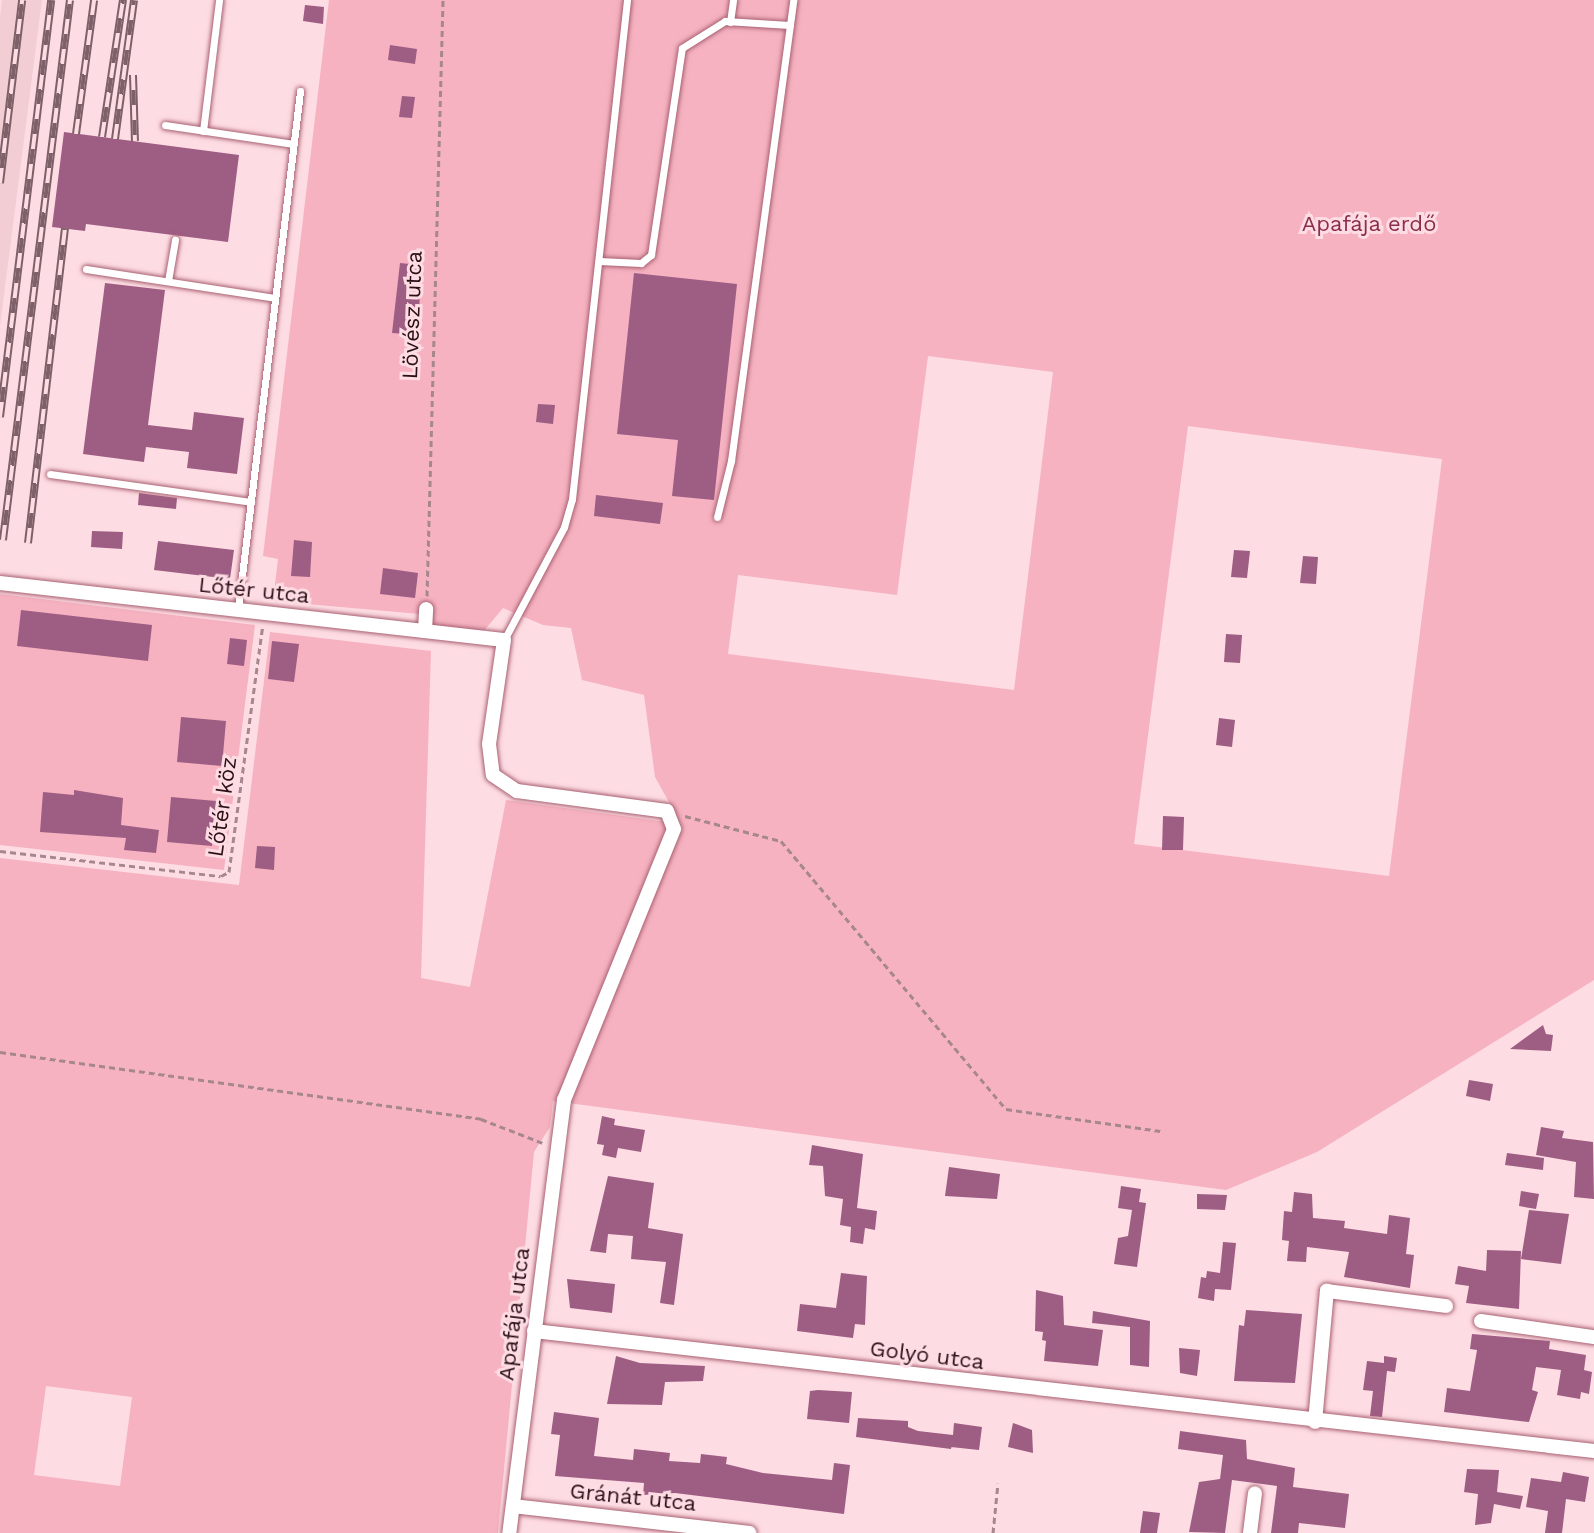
<!DOCTYPE html>
<meta charset="utf-8">
<style>
body{margin:0}
#map{position:relative;width:1594px;height:1533px;overflow:hidden;background:#fedce3;font-family:"Work Sans",sans-serif}
div>[style]{position:absolute}
[style*='--x']{left:calc(var(--x)*1px);top:calc(var(--y)*1px);width:calc(var(--w)*1px);rotate:calc(var(--a)*1deg)}
.built>*{inset:0;background:#f2cdd4}
.green>*{inset:0;background:#f6b2c1}
.building>*{inset:0;background:#9e5d83}
.path>*{height:3px;margin-top:-1.5px;transform-origin:0;background:repeating-linear-gradient(90deg,#a6878e 0 6px,transparent 0 10px)}
.roads{filter:drop-shadow(0 0 2px #a86071) drop-shadow(0 0 2px #a86071)}
.lane>*{height:7px;margin:-3.5px;padding:0 3.5px;transform-origin:3.5px;border-radius:3.5px;background:#fff}
.street>*{height:14px;margin:-7px;padding:0 7px;transform-origin:7px;border-radius:7px;background:#fff}
.rail>*{height:8px;margin-top:-4px;transform-origin:0;background:repeating-linear-gradient(90deg,#fedce3 0 15px,#7e6068 0 30px);box-sizing:border-box;border-block:2px solid #7e6068}
span{translate:-50% -50%;white-space:nowrap;text-align:center;line-height:1.15;-webkit-text-stroke:6px #fedce3;paint-order:stroke}
.park-label{font-size:22px;color:#8b2e4b}
.street-label{font-size:22px;color:#2b0f17}
</style>
<div id="map">
<div class="built">
<i style="clip-path:polygon(2px 0,42px 0,0 326px,0 19px)"></i>
</div>
<div class="green">
<i style="clip-path:polygon(evenodd,329px 0,1594px 0,1594px 980px,1317px 1152px,1226px 1190px,553px 1101px,550px 1127px,534px 1152px,498px 1533px,0 1533px,0 858px,239px 885px,270px 632px,431px 651px,421px 978px,470px 987px,506px 800px,681px 824px,655px 777px,644px 695px,582px 680px,571px 628px,543px 625px,503px 608px,483px 632px,431px 626px,431px 615px,273px 601px,278px 559px,263px 556px,329px 0,928px 356px,1053px 372px,1014px 690px,728px 654px,738px 575px,897px 595px,928px 356px,329px 0,1188px 426px,1442px 459px,1389px 876px,1134px 844px,1188px 426px,329px 0,46px 1386px,132px 1397px,120px 1486px,34px 1475px,46px 1386px)"></i>
<i style="clip-path:polygon(0 594px,255px 625px,224px 870px,0 845px)"></i>
</div>
<div class="building">
<i style="clip-path:polygon(305px 5px,324px 7px,323px 24px,303px 21px)"></i>
<i style="clip-path:polygon(390px 45px,417px 49px,415px 64px,388px 60px)"></i>
<i style="clip-path:polygon(402px 96px,415px 97px,412px 118px,399px 117px)"></i>
<i style="clip-path:polygon(64px 132px,239px 155px,228px 242px,86px 224px,85px 231px,52px 227px)"></i>
<i style="clip-path:polygon(400px 263px,420px 265px,419px 335px,392px 333px)"></i>
<i style="clip-path:polygon(634px 273px,737px 284px,714px 500px,672px 496px,678px 440px,617px 434px)"></i>
<i style="clip-path:polygon(105px 283px,165px 290px,148px 425px,192px 430px,194px 412px,244px 418px,237px 474px,187px 468px,189px 452px,146px 447px,144px 462px,83px 454px)"></i>
<i style="clip-path:polygon(538px 404px,555px 405px,553px 424px,536px 422px)"></i>
<i style="clip-path:polygon(139px 493px,177px 498px,176px 509px,138px 505px)"></i>
<i style="clip-path:polygon(596px 495px,663px 503px,660px 524px,594px 516px)"></i>
<i style="clip-path:polygon(92px 531px,123px 532px,122px 549px,91px 547px)"></i>
<i style="clip-path:polygon(294px 540px,312px 542px,310px 577px,291px 576px)"></i>
<i style="clip-path:polygon(158px 541px,234px 550px,230px 579px,154px 570px)"></i>
<i style="clip-path:polygon(1234px 550px,1250px 551px,1247px 578px,1231px 577px)"></i>
<i style="clip-path:polygon(1303px 556px,1318px 557px,1316px 584px,1300px 583px)"></i>
<i style="clip-path:polygon(383px 568px,418px 573px,415px 598px,380px 594px)"></i>
<i style="clip-path:polygon(21px 610px,152px 625px,148px 661px,17px 646px)"></i>
<i style="clip-path:polygon(1226px 634px,1242px 635px,1240px 663px,1224px 662px)"></i>
<i style="clip-path:polygon(230px 638px,247px 640px,244px 666px,227px 664px)"></i>
<i style="clip-path:polygon(272px 641px,299px 644px,294px 682px,268px 679px)"></i>
<i style="clip-path:polygon(181px 717px,226px 721px,222px 766px,177px 762px)"></i>
<i style="clip-path:polygon(1219px 718px,1235px 720px,1232px 747px,1216px 745px)"></i>
<i style="clip-path:polygon(74px 790px,123px 798px,121px 825px,159px 830px,156px 853px,124px 850px,126px 838px,40px 832px,43px 792px,74px 795px)"></i>
<i style="clip-path:polygon(171px 797px,216px 801px,212px 846px,167px 842px)"></i>
<i style="clip-path:polygon(1163px 816px,1184px 817px,1183px 850px,1162px 850px)"></i>
<i style="clip-path:polygon(257px 846px,275px 847px,274px 870px,255px 868px)"></i>
<i style="clip-path:polygon(1543px 1025px,1546px 1034px,1553px 1035px,1551px 1051px,1510px 1049px)"></i>
<i style="clip-path:polygon(1469px 1080px,1493px 1084px,1490px 1101px,1466px 1096px)"></i>
<i style="clip-path:polygon(602px 1116px,615px 1119px,614px 1125px,645px 1130px,641px 1152px,618px 1148px,616px 1158px,602px 1155px,604px 1145px,597px 1144px)"></i>
<i style="clip-path:polygon(1541px 1127px,1564px 1131px,1562px 1138px,1593px 1142px,1594px 1199px,1574px 1197px,1576px 1162px,1536px 1155px)"></i>
<i style="clip-path:polygon(812px 1145px,863px 1154px,857px 1208px,877px 1211px,875px 1230px,865px 1228px,863px 1244px,850px 1242px,851px 1227px,840px 1225px,843px 1199px,825px 1196px,823px 1166px,809px 1165px)"></i>
<i style="clip-path:polygon(1507px 1153px,1544px 1158px,1543px 1170px,1505px 1165px)"></i>
<i style="clip-path:polygon(949px 1167px,1000px 1174px,997px 1199px,945px 1196px)"></i>
<i style="clip-path:polygon(608px 1176px,654px 1183px,648px 1228px,683px 1234px,674px 1305px,660px 1303px,666px 1262px,631px 1259px,633px 1236px,608px 1234px,606px 1253px,590px 1251px)"></i>
<i style="clip-path:polygon(1121px 1186px,1141px 1189px,1139px 1202px,1146px 1203px,1137px 1267px,1114px 1264px,1118px 1238px,1128px 1236px,1132px 1210px,1118px 1208px)"></i>
<i style="clip-path:polygon(1521px 1191px,1539px 1194px,1536px 1209px,1519px 1206px)"></i>
<i style="clip-path:polygon(1294px 1192px,1312px 1194px,1313px 1218px,1345px 1221px,1344px 1228px,1387px 1234px,1389px 1215px,1410px 1218px,1406px 1254px,1414px 1255px,1410px 1288px,1344px 1277px,1349px 1252px,1307px 1247px,1306px 1262px,1287px 1261px,1289px 1241px,1282px 1240px,1283px 1225px,1284px 1211px,1292px 1212px)"></i>
<i style="clip-path:polygon(1197px 1194px,1227px 1195px,1225px 1210px,1197px 1209px)"></i>
<i style="clip-path:polygon(1529px 1210px,1569px 1214px,1561px 1264px,1521px 1259px)"></i>
<i style="clip-path:polygon(1223px 1242px,1236px 1243px,1231px 1290px,1215px 1289px,1214px 1301px,1198px 1298px,1201px 1277px,1206px 1278px,1207px 1271px,1220px 1273px)"></i>
<i style="clip-path:polygon(1487px 1250px,1521px 1251px,1519px 1309px,1466px 1303px,1469px 1286px,1455px 1284px,1458px 1266px,1486px 1271px)"></i>
<i style="clip-path:polygon(841px 1273px,867px 1276px,865px 1325px,855px 1324px,853px 1338px,797px 1331px,800px 1304px,836px 1308px)"></i>
<i style="clip-path:polygon(567px 1279px,615px 1284px,612px 1313px,570px 1308px)"></i>
<i style="clip-path:polygon(1036px 1290px,1063px 1296px,1064px 1325px,1103px 1330px,1098px 1366px,1044px 1361px,1046px 1341px,1042px 1340px,1043px 1332px,1035px 1331px)"></i>
<i style="clip-path:polygon(1246px 1310px,1302px 1314px,1295px 1383px,1234px 1381px,1239px 1325px,1244px 1326px)"></i>
<i style="clip-path:polygon(1093px 1311px,1150px 1321px,1149px 1367px,1130px 1365px,1130px 1327px,1092px 1323px)"></i>
<i style="clip-path:polygon(1472px 1334px,1550px 1341px,1549px 1349px,1586px 1355px,1584px 1370px,1592px 1372px,1589px 1394px,1581px 1392px,1580px 1399px,1557px 1395px,1561px 1370px,1536px 1367px,1532px 1390px,1538px 1392px,1529px 1422px,1444px 1412px,1447px 1388px,1470px 1391px,1477px 1350px,1470px 1349px)"></i>
<i style="clip-path:polygon(1179px 1348px,1200px 1350px,1197px 1376px,1180px 1373px)"></i>
<i style="clip-path:polygon(616px 1356px,640px 1363px,705px 1366px,703px 1381px,665px 1382px,662px 1405px,607px 1404px)"></i>
<i style="clip-path:polygon(1384px 1356px,1397px 1358px,1395px 1372px,1387px 1371px,1382px 1417px,1370px 1416px,1373px 1391px,1363px 1390px,1367px 1361px,1384px 1363px)"></i>
<i style="clip-path:polygon(818px 1390px,852px 1392px,849px 1423px,807px 1419px,810px 1391px)"></i>
<i style="clip-path:polygon(554px 1412px,599px 1418px,594px 1456px,633px 1460px,634px 1449px,670px 1453px,669px 1461px,700px 1463px,701px 1454px,727px 1457px,726px 1464px,763px 1473px,832px 1480px,834px 1463px,850px 1465px,844px 1514px,675px 1493px,643px 1495px,644px 1483px,555px 1476px,560px 1435px,551px 1434px)"></i>
<i style="clip-path:polygon(858px 1418px,908px 1421px,908px 1427px,918px 1431px,953px 1435px,954px 1423px,982px 1427px,979px 1450px,951px 1447px,952px 1442px,951px 1449px,856px 1437px)"></i>
<i style="clip-path:polygon(1013px 1423px,1032px 1430px,1033px 1453px,1008px 1447px)"></i>
<i style="clip-path:polygon(1180px 1431px,1246px 1440px,1247px 1459px,1295px 1468px,1293px 1487px,1349px 1494px,1345px 1528px,1299px 1523px,1298px 1533px,1271px 1533px,1277px 1486px,1232px 1480px,1225px 1533px,1189px 1532px,1199px 1482px,1220px 1479px,1223px 1455px,1178px 1449px)"></i>
<i style="clip-path:polygon(1467px 1469px,1499px 1470px,1497px 1492px,1523px 1496px,1520px 1509px,1494px 1504px,1491px 1523px,1475px 1525px,1478px 1494px,1464px 1492px)"></i>
<i style="clip-path:polygon(1563px 1472px,1589px 1477px,1585px 1502px,1566px 1499px,1562px 1533px,1545px 1533px,1548px 1511px,1526px 1507px,1531px 1478px,1561px 1482px)"></i>
<i style="clip-path:polygon(1143px 1511px,1160px 1513px,1157px 1533px,1140px 1533px)"></i>
</div>
<div class="path">
<i style="--x:427;--y:596;--w:596;--a:-88.46"></i>
<i style="--x:685;--y:816;--w:99;--a:14.6"></i>
<i style="--x:781;--y:841;--w:350;--a:50"></i>
<i style="--x:1006;--y:1109;--w:156;--a:8.1"></i>
<i style="--x:0;--y:851;--w:222;--a:6.5"></i>
<i style="--x:221;--y:876;--w:9;--a:-27"></i>
<i style="--x:229;--y:872;--w:249;--a:-82.2"></i>
<i style="--x:0;--y:1052;--w:486;--a:7.9"></i>
<i style="--x:481;--y:1119;--w:66;--a:21.2"></i>
<i style="--x:993;--y:1533;--w:50;--a:-84.3"></i>
</div>
<div class="roads">
<div class="lane">
<i style="--x:730;--y:22;--w:22;--a:-82"></i>
<i style="--x:165;--y:125;--w:130;--a:8.4"></i>
<i style="--x:203;--y:131;--w:132;--a:-83"></i>
<i style="--x:599;--y:261;--w:42;--a:2.7"></i>
<i style="--x:641;--y:263;--w:13;--a:-39"></i>
<i style="--x:651;--y:255;--w:209;--a:-81.5"></i>
<i style="--x:682;--y:48;--w:51;--a:-32.1"></i>
<i style="--x:725;--y:21;--w:65;--a:3.5"></i>
<i style="--x:86;--y:269;--w:191;--a:8.7"></i>
<i style="--x:168;--y:281;--w:42;--a:-80.3"></i>
<i style="--x:50;--y:474;--w:203;--a:7.9"></i>
<i style="--x:717;--y:517;--w:58;--a:-76"></i>
<i style="--x:731;--y:461;--w:465;--a:-82.3"></i>
<i style="--x:238;--y:609;--w:522;--a:-83.17"></i>
<i style="--x:504;--y:640;--w:128;--a:-62"></i>
<i style="--x:564;--y:527;--w:29;--a:-74"></i>
<i style="--x:572;--y:499;--w:502;--a:-83.71"></i>
</div>
<div class="street">
<i style="--x:0;--y:583;--w:507;--a:6.45"></i>
<i style="--x:504;--y:640;--w:105;--a:98.2"></i>
<i style="--x:489;--y:744;--w:31;--a:83"></i>
<i style="--x:493;--y:775;--w:29;--a:34"></i>
<i style="--x:517;--y:791;--w:151;--a:7.6"></i>
<i style="--x:667;--y:811;--w:19;--a:69"></i>
<i style="--x:674;--y:829;--w:292;--a:112.1"></i>
<i style="--x:564;--y:1100;--w:436;--a:97.2"></i>
<i style="--x:425;--y:631;--w:22;--a:-87"></i>
<i style="--x:1481;--y:1321;--w:114;--a:8.1"></i>
<i style="--x:534;--y:1331;--w:1067;--a:6.46"></i>
<i style="--x:1315;--y:1422;--w:132;--a:-84.8"></i>
<i style="--x:1327;--y:1291;--w:120;--a:7.2"></i>
<i style="--x:513;--y:1506;--w:238;--a:6.5"></i>
<i style="--x:1250;--y:1533;--w:40;--a:-82.9"></i>
</div>
</div>
<div class="rail">
<i style="--x:133;--y:75;--w:66;--a:88.3"></i>
<i style="--x:76;--y:134;--w:135;--a:-82.3"></i>
<i style="--x:102;--y:137;--w:139;--a:-81.3"></i>
<i style="--x:115;--y:139;--w:140;--a:-82.2"></i>
<i style="--x:0;--y:183;--w:184;--a:-83.1"></i>
<i style="--x:0;--y:417;--w:420;--a:-83"></i>
<i style="--x:3;--y:540;--w:544;--a:-82.93"></i>
<i style="--x:28;--y:543;--w:317;--a:-83.3"></i>
</div>
<div class="park-label">
<span style="left:1369px;top:224px">Apafája erdő</span>
</div>
<div class="street-label">
<span style="left:412px;top:315px;rotate:-88deg">Lövész utca</span>
<span style="left:254px;top:590px;rotate:6deg">Lőtér utca</span>
<span style="left:222px;top:807px;rotate:-82deg">Lőtér köz</span>
<span style="left:514px;top:1314px;rotate:-83deg">Apafája utca</span>
<span style="left:927px;top:1355px;rotate:7deg">Golyó utca</span>
<span style="left:633px;top:1497px;rotate:6deg">Gránát utca</span>
</div>
</div>
